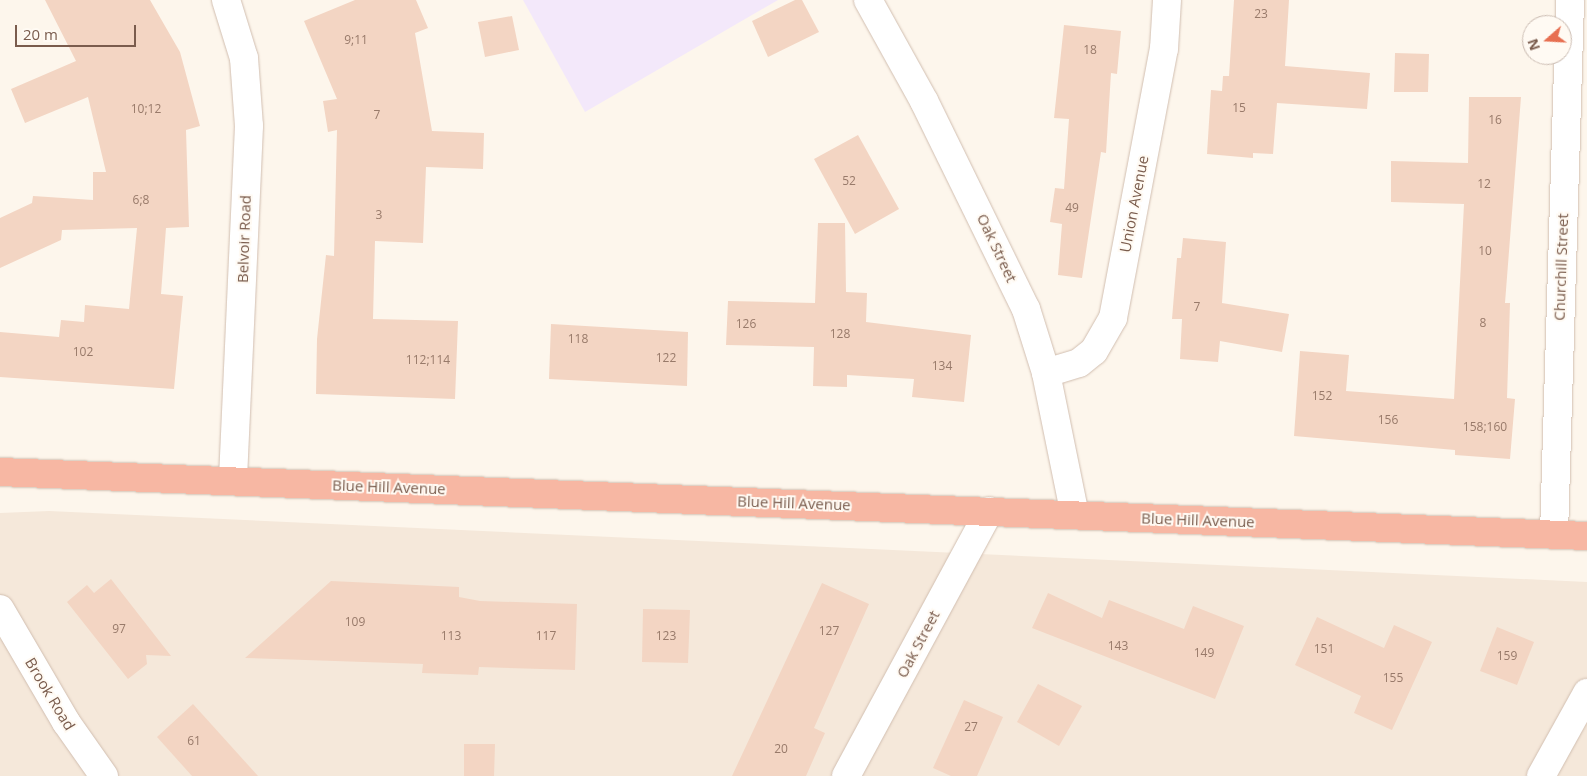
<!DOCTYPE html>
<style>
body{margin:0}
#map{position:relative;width:1587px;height:776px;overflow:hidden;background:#fdf6ec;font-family:"Open Sans",sans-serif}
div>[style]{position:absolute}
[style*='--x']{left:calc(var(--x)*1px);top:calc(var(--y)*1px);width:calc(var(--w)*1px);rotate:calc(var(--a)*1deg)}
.residential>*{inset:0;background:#f5e8da}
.education>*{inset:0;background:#f3e8fa}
.building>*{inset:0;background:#f3d5c3}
.roads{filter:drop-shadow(0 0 1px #d1beb0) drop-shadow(0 0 1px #d1beb0)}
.minor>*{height:28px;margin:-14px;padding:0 14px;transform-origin:14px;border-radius:14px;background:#fff}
.highway>*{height:28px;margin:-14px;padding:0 14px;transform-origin:14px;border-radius:14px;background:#f7b7a3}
span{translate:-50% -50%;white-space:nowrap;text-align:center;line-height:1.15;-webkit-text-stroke:4px #fffaf3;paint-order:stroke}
.number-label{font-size:12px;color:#987a6a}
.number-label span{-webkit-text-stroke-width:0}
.street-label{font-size:15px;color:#7a5c4d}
.north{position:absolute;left:1522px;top:15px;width:50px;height:50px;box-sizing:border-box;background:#fffaf3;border:1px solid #cabbb1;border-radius:50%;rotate:251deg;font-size:14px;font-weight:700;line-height:20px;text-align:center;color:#7a5c4d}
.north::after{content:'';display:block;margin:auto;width:18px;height:22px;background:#e76f51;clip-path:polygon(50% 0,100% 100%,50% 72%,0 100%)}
.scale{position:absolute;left:15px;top:25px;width:121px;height:22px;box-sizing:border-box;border:2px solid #7a5c4d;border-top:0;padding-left:6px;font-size:15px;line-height:18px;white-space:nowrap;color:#7a5c4d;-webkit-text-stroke:4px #fffaf3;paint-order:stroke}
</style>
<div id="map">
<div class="residential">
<i style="clip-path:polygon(49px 511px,1587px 582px,1587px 776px,0 776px,0 513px)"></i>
</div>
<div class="education">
<i style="clip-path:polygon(523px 0,778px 0,585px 112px)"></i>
</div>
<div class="building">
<i style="clip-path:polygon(45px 0,150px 0,180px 52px,200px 126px,186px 130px,189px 227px,166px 228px,161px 294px,183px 296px,174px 389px,0 377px,0 332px,59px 337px,61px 320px,84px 322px,85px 305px,129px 309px,137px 228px,62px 230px,61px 240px,0 268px,0 218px,32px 203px,33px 196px,93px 200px,93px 172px,106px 172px,88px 97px,25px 123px,11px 89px,76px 61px)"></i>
<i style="clip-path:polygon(355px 0,416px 0,428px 28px,415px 33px,432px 131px,484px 133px,483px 169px,426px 167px,423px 243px,375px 241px,373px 319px,458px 321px,455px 399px,316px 394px,317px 339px,326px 255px,334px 256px,337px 130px,328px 132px,323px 101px,337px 99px,304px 21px)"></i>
<i style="clip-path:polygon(795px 0,802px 0,819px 32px,768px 57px,752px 21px)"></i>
<i style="clip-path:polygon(1234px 0,1289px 0,1285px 66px,1370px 73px,1367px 109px,1277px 103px,1273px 154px,1253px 153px,1253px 158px,1207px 154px,1211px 90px,1222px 91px,1223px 76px,1229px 76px)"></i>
<i style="clip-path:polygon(512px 16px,519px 50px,485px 57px,478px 22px)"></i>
<i style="clip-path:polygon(1064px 25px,1121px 31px,1117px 74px,1111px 73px,1106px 153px,1101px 152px,1082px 278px,1058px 275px,1062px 224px,1050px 222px,1055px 188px,1064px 189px,1069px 119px,1054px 118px)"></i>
<i style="clip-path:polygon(1395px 53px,1429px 54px,1428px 92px,1394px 92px)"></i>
<i style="clip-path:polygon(1469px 97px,1521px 97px,1505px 303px,1510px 303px,1507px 398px,1515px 399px,1510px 459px,1455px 455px,1455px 450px,1294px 436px,1300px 351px,1349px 355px,1346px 391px,1454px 399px,1464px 204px,1391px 202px,1391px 161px,1468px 163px)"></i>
<i style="clip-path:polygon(858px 135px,899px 209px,855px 234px,814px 159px)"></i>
<i style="clip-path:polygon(818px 223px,845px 223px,846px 292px,867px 293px,866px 322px,971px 335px,964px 402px,912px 397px,914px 379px,847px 375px,847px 387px,813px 386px,814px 347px,726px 345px,728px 301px,815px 303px)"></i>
<i style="clip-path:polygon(1183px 238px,1226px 242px,1222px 303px,1289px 314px,1282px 352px,1220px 341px,1218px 362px,1180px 359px,1182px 319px,1172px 319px,1177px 258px,1181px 258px)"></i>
<i style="clip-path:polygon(551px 324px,688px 332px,687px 386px,549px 379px)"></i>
<i style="clip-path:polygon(111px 579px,171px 656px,146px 655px,147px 664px,128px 679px,67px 602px,87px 585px,94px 593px)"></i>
<i style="clip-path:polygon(331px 581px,459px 587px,459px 597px,480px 601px,577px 604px,575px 670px,479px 667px,478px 675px,422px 673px,423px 664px,245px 658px)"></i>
<i style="clip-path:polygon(822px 583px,869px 604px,814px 728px,825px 733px,806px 776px,732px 776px)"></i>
<i style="clip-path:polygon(1048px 593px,1102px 618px,1109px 600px,1184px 629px,1193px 606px,1244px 626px,1215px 699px,1032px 628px)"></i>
<i style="clip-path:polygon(643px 609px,690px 610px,688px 663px,642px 662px)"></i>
<i style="clip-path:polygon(1317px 617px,1384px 648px,1394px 625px,1432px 642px,1392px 730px,1354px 713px,1361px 696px,1295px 665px)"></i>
<i style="clip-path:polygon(1497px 627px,1534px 642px,1517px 685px,1480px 671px)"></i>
<i style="clip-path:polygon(1038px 684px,1082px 706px,1059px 746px,1017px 722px)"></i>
<i style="clip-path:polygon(964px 700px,1003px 717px,977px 776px,951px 776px,933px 768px)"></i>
<i style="clip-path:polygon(193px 704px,258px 776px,192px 776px,157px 737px)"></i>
<i style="clip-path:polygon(464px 744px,495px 744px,494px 776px,464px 776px)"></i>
</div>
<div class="roads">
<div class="minor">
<i style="--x:226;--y:0;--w:61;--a:72.8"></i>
<i style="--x:244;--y:58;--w:68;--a:85.8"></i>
<i style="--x:249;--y:126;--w:354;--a:92.6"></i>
<i style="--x:868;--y:0;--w:115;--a:61"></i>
<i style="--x:924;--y:101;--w:232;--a:63.9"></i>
<i style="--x:1026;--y:309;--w:67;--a:72.6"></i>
<i style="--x:1046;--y:373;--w:145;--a:78.5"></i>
<i style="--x:1046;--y:373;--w:34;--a:-17"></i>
<i style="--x:1079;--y:363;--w:19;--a:-39"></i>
<i style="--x:1094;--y:351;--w:38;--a:-60"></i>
<i style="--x:1113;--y:318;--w:274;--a:-79.3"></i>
<i style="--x:1164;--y:49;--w:49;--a:-86.5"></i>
<i style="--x:1554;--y:534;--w:534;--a:-88.28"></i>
<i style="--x:0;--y:609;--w:131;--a:59.7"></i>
<i style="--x:66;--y:722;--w:66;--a:54.9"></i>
<i style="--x:846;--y:776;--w:301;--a:-61.6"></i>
<i style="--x:1541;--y:776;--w:95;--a:-61"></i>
</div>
<div class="highway">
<i style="--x:0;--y:472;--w:1588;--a:2.31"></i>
</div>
</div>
<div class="number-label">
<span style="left:1261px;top:14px">23</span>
<span style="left:356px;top:40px">9;11</span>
<span style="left:1090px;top:50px">18</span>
<span style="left:1239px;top:108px">15</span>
<span style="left:146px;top:109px">10;12</span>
<span style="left:377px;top:115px">7</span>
<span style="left:1495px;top:120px">16</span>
<span style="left:849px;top:181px">52</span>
<span style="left:1484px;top:184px">12</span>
<span style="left:141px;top:200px">6;8</span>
<span style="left:1072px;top:208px">49</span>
<span style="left:379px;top:215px">3</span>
<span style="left:1485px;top:251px">10</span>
<span style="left:1197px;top:307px">7</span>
<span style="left:1483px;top:323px">8</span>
<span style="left:746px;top:324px">126</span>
<span style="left:840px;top:334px">128</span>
<span style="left:578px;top:339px">118</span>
<span style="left:83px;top:352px">102</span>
<span style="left:666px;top:358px">122</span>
<span style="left:428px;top:360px">112;114</span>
<span style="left:942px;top:366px">134</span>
<span style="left:1322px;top:396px">152</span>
<span style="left:1388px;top:420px">156</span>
<span style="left:1485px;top:427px">158;160</span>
<span style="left:355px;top:622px">109</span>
<span style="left:119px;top:629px">97</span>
<span style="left:829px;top:631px">127</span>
<span style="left:451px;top:636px">113</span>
<span style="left:546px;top:636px">117</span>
<span style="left:666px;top:636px">123</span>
<span style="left:1118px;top:646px">143</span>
<span style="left:1324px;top:649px">151</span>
<span style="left:1204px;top:653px">149</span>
<span style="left:1507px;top:656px">159</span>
<span style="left:1393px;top:678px">155</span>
<span style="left:971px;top:727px">27</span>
<span style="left:194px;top:741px">61</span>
<span style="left:781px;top:749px">20</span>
</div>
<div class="street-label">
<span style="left:1134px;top:204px;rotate:-79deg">Union Avenue</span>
<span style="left:244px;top:239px;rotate:-88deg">Belvoir Road</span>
<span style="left:997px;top:248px;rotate:65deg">Oak Street</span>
<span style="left:1561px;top:267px;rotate:-88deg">Churchill Street</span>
<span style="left:389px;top:487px;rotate:2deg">Blue Hill Avenue</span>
<span style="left:794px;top:503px;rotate:2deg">Blue Hill Avenue</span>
<span style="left:1198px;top:520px;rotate:2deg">Blue Hill Avenue</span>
<span style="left:918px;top:644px;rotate:-62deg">Oak Street</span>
<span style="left:50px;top:694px;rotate:59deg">Brook Road</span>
</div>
<div class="north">N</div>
<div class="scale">20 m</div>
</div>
